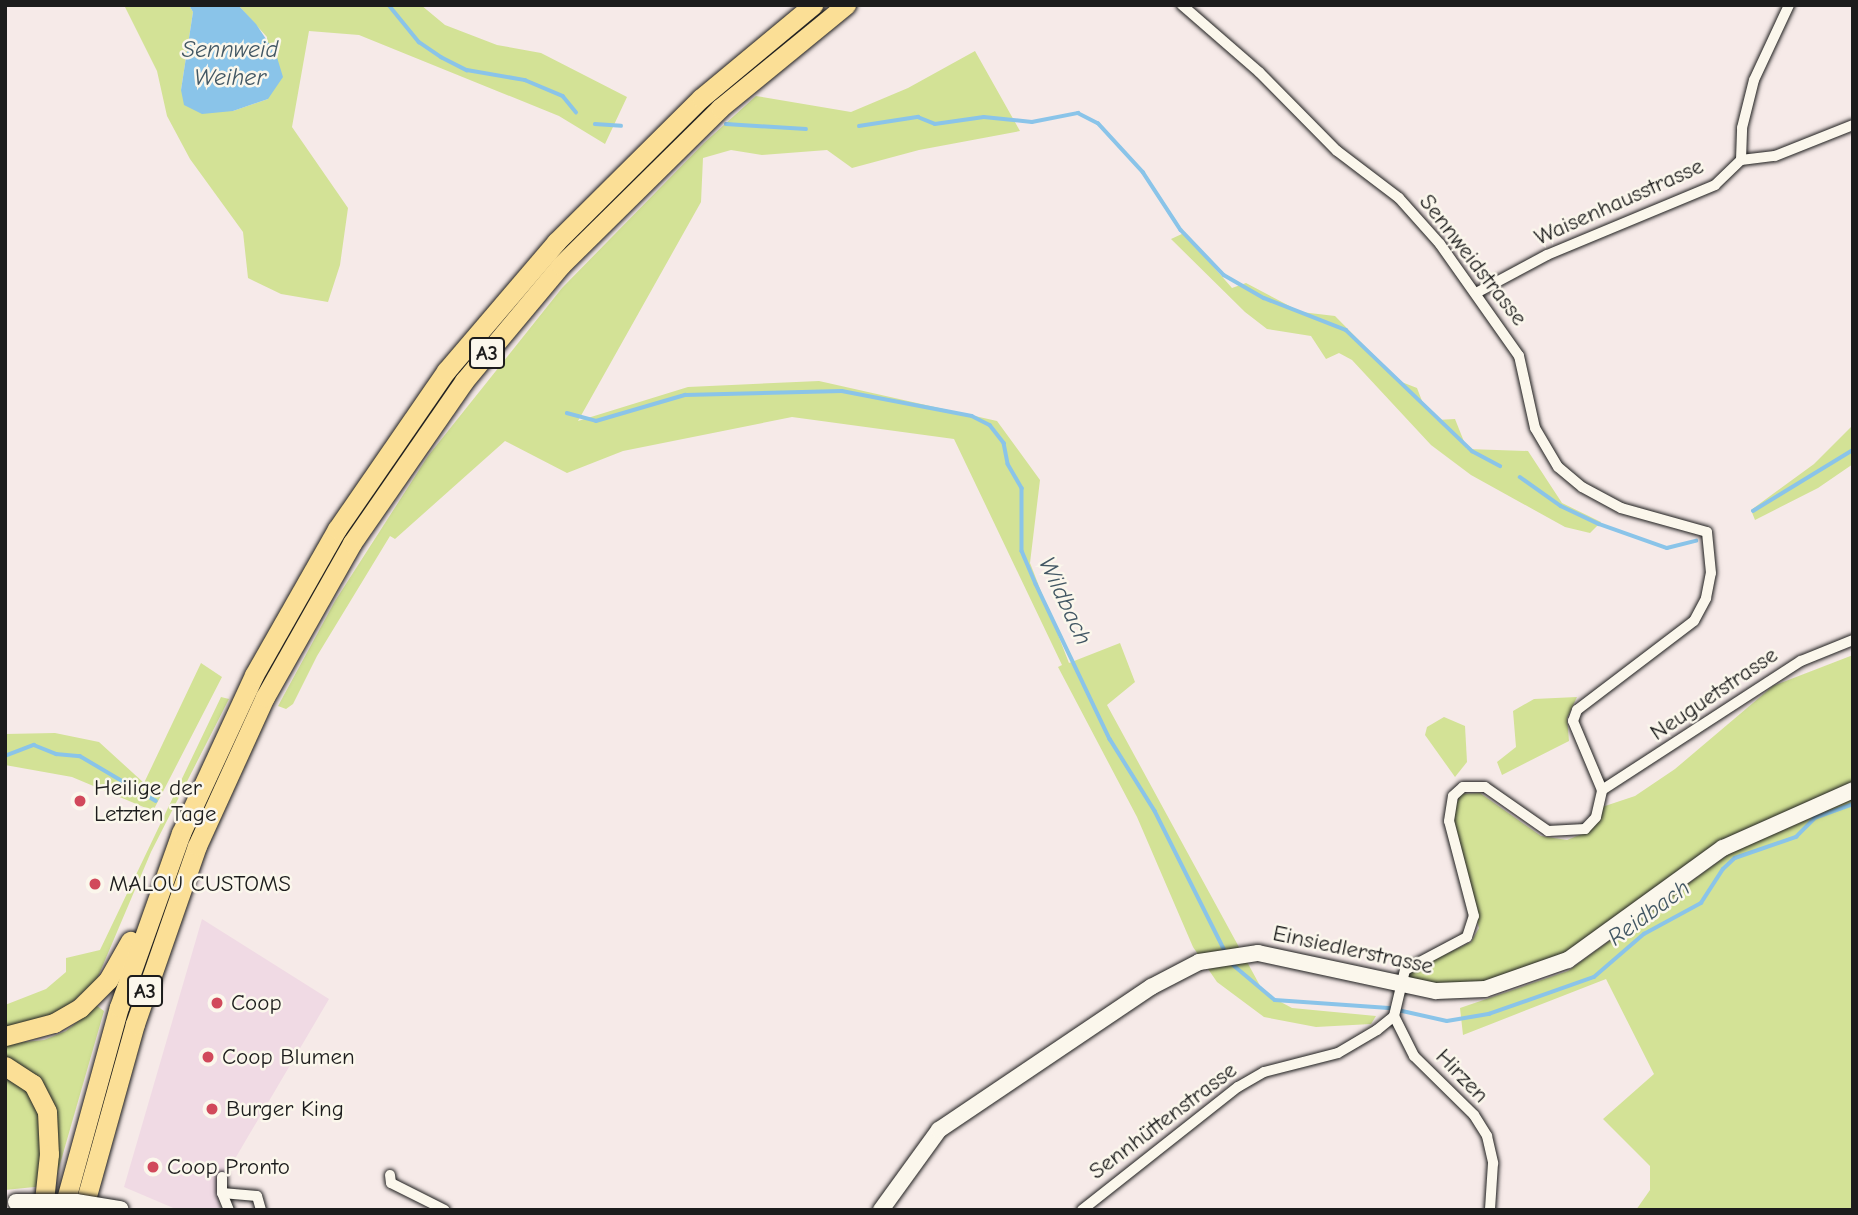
<!DOCTYPE html>
<meta charset="utf-8">
<style>
body{margin:0}
#map{position:relative;width:1858px;height:1215px;overflow:hidden;background:#f6eae8;font-family:"Comic Neue",sans-serif}
div>[style]{position:absolute}
[style*='--x']{left:calc(var(--x)*1px);top:calc(var(--y)*1px);width:calc(var(--w)*1px);rotate:calc(var(--a)*1deg)}
.built>*{inset:0;background:#f0dae4}
.green>*{inset:0;background:#d3e296}
.water>*{inset:0;background:#8ac4e9}
.stream>*{height:3.5px;margin:-1.75px;padding:0 1.75px;transform-origin:1.75px;border-radius:1.75px;background:#8ac4e9}
.roads{filter:drop-shadow(0 0 2px #1c1c1c) drop-shadow(0 0 2px #1c1c1c)}
.minor>*{height:10px;margin:-5px;padding:0 5px;transform-origin:5px;border-radius:5px;background:#fbf7ec}
.secondary>*{height:16px;margin:-8px;padding:0 8px;transform-origin:8px;border-radius:8px;background:#fbf7ec}
.motorway>*{height:19px;margin:-9.5px;padding:0 9.5px;transform-origin:9.5px;border-radius:9.5px;background:#fbdf96}
.bridges{filter:drop-shadow(0 0 2px #1c1c1c) drop-shadow(0 0 2px #1c1c1c)}
.secondary-bridge>*{height:16px;margin:-8px;padding:0 8px;transform-origin:8px;border-radius:8px;background:#fbf7ec}
.dots>*{width:19px;height:19px;translate:-50% -50%;box-sizing:border-box;border:4px solid #fbf7ec;border-radius:50%}
span{translate:-50% -50%;white-space:nowrap;text-align:center;line-height:1.15;-webkit-text-stroke:5px #fbf7ec;paint-order:stroke}
.shield-label span{padding:2px 5px;background:#fbf7ec;border:2px solid;border-radius:5px;-webkit-text-stroke-width:0}
.shield-label{font-size:21px;color:#1c1c1c;font-weight:700}
.street-label{font-size:23px;color:#1c1c1c}
.poi-label{font-size:23px;color:#1c1c1c}
.left{translate:0 -50%;text-align:left}
.water-label{font-size:24px;color:#425764;font-style:italic}
.frame{position:absolute;inset:0;border:7px solid #1c1c1c;pointer-events:none}
</style>
<div id="map">
<div class="built">
<i style="clip-path:polygon(202px 919px,329px 999px,219px 1186px,220px 1210px,178px 1210px,124px 1187px)"></i>
</div>
<div class="green">
<i style="clip-path:polygon(124px 5px,189px 5px,193px 12px,181px 90px,233px 111px,268px 99px,267px 37px,238px 5px,421px 5px,445px 25px,497px 45px,541px 53px,627px 97px,605px 144px,559px 116px,359px 35px,309px 31px,292px 127px,348px 208px,340px 265px,328px 302px,281px 294px,248px 278px,243px 232px,190px 159px,167px 116px,157px 71px)"></i>
<i style="clip-path:polygon(975px 51px,1020px 131px,919px 150px,852px 168px,827px 150px,762px 155px,731px 150px,703px 158px,701px 202px,578px 421px,688px 387px,819px 381px,997px 421px,1040px 480px,1030px 563px,1069px 663px,1120px 643px,1135px 682px,1107px 705px,1264px 993px,1292px 1008px,1376px 1016px,1371px 1024px,1316px 1027px,1264px 1017px,1217px 982px,1193px 947px,1137px 817px,1058px 667px,1062px 665px,954px 439px,792px 417px,623px 451px,567px 473px,505px 441px,395px 539px,390px 536px,317px 656px,293px 704px,286px 709px,278px 706px,335px 601px,428px 456px,562px 288px,704px 143px,756px 96px,851px 112px,908px 88px)"></i>
<i style="clip-path:polygon(1184px 233px,1232px 288px,1246px 283px,1301px 312px,1335px 316px,1399px 381px,1417px 388px,1424px 406px,1437px 420px,1455px 419px,1467px 449px,1528px 451px,1562px 503px,1601px 522px,1590px 533px,1565px 527px,1471px 475px,1431px 445px,1352px 360px,1339px 353px,1326px 359px,1311px 336px,1267px 329px,1245px 312px,1171px 239px)"></i>
<i style="clip-path:polygon(1853px 425px,1853px 464px,1818px 488px,1755px 520px,1751px 510px,1814px 464px)"></i>
<i style="clip-path:polygon(1853px 655px,1853px 1210px,1636px 1210px,1650px 1190px,1650px 1166px,1603px 1119px,1654px 1074px,1606px 979px,1463px 1035px,1460px 1008px,1568px 971px,1733px 851px,1815px 816px,1796px 810px,1564px 959px,1483px 986px,1441px 989px,1404px 980px,1415px 969px,1471px 942px,1479px 928px,1451px 820px,1460px 794px,1480px 793px,1541px 836px,1567px 840px,1587px 832px,1602px 807px,1635px 796px,1675px 769px,1773px 686px)"></i>
<i style="clip-path:polygon(201px 663px,222px 677px,153px 811px,72px 777px,5px 765px,5px 734px,55px 733px,99px 742px,144px 783px)"></i>
<i style="clip-path:polygon(221px 697px,229px 699px,151px 852px,97px 979px,62px 1012px,5px 1029px,5px 1005px,46px 989px,66px 972px,66px 958px,100px 950px)"></i>
<i style="clip-path:polygon(1577px 697px,1567px 718px,1569px 741px,1502px 775px,1497px 762px,1516px 747px,1513px 711px,1534px 699px)"></i>
<i style="clip-path:polygon(1444px 717px,1465px 726px,1467px 762px,1455px 777px,1425px 735px,1427px 727px)"></i>
<i style="clip-path:polygon(97px 1006px,104px 1011px,54px 1185px,5px 1190px,5px 1044px,44px 1040px,66px 1031px)"></i>
</div>
<div class="water">
<i style="clip-path:polygon(189px 5px,238px 5px,256px 24px,276px 54px,283px 77px,268px 99px,233px 111px,202px 114px,184px 105px,181px 90px,193px 12px)"></i>
</div>
<div class="stream">
<i style="--x:389;--y:5;--w:48;--a:51"></i>
<i style="--x:419;--y:42;--w:27;--a:34"></i>
<i style="--x:441;--y:57;--w:29;--a:27"></i>
<i style="--x:467;--y:70;--w:59;--a:9.8"></i>
<i style="--x:525;--y:80;--w:41;--a:22.8"></i>
<i style="--x:563;--y:96;--w:21;--a:51"></i>
<i style="--x:595;--y:124;--w:26;--a:4"></i>
<i style="--x:726;--y:124;--w:80;--a:3.6"></i>
<i style="--x:859;--y:126;--w:60;--a:-8.7"></i>
<i style="--x:918;--y:117;--w:18;--a:22"></i>
<i style="--x:935;--y:124;--w:49;--a:-8.1"></i>
<i style="--x:984;--y:117;--w:48;--a:5.9"></i>
<i style="--x:1032;--y:122;--w:47;--a:-11.1"></i>
<i style="--x:1078;--y:113;--w:22;--a:27"></i>
<i style="--x:1098;--y:123;--w:67;--a:47.4"></i>
<i style="--x:1143;--y:172;--w:69;--a:56.8"></i>
<i style="--x:1181;--y:230;--w:62;--a:46.3"></i>
<i style="--x:1224;--y:275;--w:46;--a:29.9"></i>
<i style="--x:1264;--y:298;--w:88;--a:21.3"></i>
<i style="--x:1346;--y:330;--w:175;--a:43.8"></i>
<i style="--x:1472;--y:451;--w:32;--a:28"></i>
<i style="--x:567;--y:413;--w:30;--a:15"></i>
<i style="--x:596;--y:421;--w:93;--a:-16.3"></i>
<i style="--x:685;--y:395;--w:157;--a:-1.5"></i>
<i style="--x:842;--y:391;--w:132;--a:10.9"></i>
<i style="--x:972;--y:416;--w:20;--a:27"></i>
<i style="--x:990;--y:425;--w:23;--a:52"></i>
<i style="--x:1004;--y:443;--w:21;--a:79"></i>
<i style="--x:1008;--y:464;--w:28;--a:60"></i>
<i style="--x:1022;--y:488;--w:63;--a:90"></i>
<i style="--x:1022;--y:551;--w:36;--a:67"></i>
<i style="--x:1036;--y:584;--w:172;--a:64.5"></i>
<i style="--x:1110;--y:739;--w:85;--a:58"></i>
<i style="--x:1155;--y:811;--w:159;--a:63.4"></i>
<i style="--x:1520;--y:477;--w:50;--a:35.3"></i>
<i style="--x:1561;--y:506;--w:42;--a:25.3"></i>
<i style="--x:1599;--y:524;--w:72;--a:19.4"></i>
<i style="--x:1667;--y:548;--w:30;--a:-14"></i>
<i style="--x:1753;--y:511;--w:117;--a:-31.4"></i>
<i style="--x:5;--y:756;--w:31;--a:-21"></i>
<i style="--x:34;--y:745;--w:24;--a:22"></i>
<i style="--x:56;--y:754;--w:24;--a:5"></i>
<i style="--x:80;--y:756;--w:88;--a:30.6"></i>
<i style="--x:1231;--y:963;--w:57;--a:40.1"></i>
<i style="--x:1275;--y:1000;--w:114;--a:4"></i>
<i style="--x:1389;--y:1008;--w:59;--a:12.6"></i>
<i style="--x:1447;--y:1021;--w:43;--a:-9.5"></i>
<i style="--x:1489;--y:1014;--w:111;--a:-19.4"></i>
<i style="--x:1594;--y:977;--w:66;--a:-40.7"></i>
<i style="--x:1644;--y:934;--w:65;--a:-28.5"></i>
<i style="--x:1701;--y:903;--w:40;--a:-57.1"></i>
<i style="--x:1723;--y:869;--w:16;--a:-43"></i>
<i style="--x:1735;--y:858;--w:65;--a:-19"></i>
<i style="--x:1796;--y:837;--w:27;--a:-45"></i>
<i style="--x:1815;--y:818;--w:40;--a:-20.2"></i>
</div>
<div class="roads">
<div class="minor">
<i style="--x:1741;--y:160;--w:32;--a:-88"></i>
<i style="--x:1742;--y:128;--w:49;--a:-76"></i>
<i style="--x:1754;--y:80;--w:83;--a:-65"></i>
<i style="--x:1478;--y:292;--w:78;--a:-28.2"></i>
<i style="--x:1547;--y:255;--w:182;--a:-22.6"></i>
<i style="--x:1715;--y:185;--w:36;--a:-44"></i>
<i style="--x:1741;--y:160;--w:34;--a:-7"></i>
<i style="--x:1775;--y:156;--w:84;--a:-21.7"></i>
<i style="--x:1602;--y:790;--w:237;--a:-33"></i>
<i style="--x:1801;--y:661;--w:56;--a:-22"></i>
<i style="--x:1394;--y:1016;--w:45;--a:63.4"></i>
<i style="--x:1414;--y:1056;--w:84;--a:44.5"></i>
<i style="--x:1474;--y:1115;--w:25;--a:58"></i>
<i style="--x:1487;--y:1136;--w:28;--a:77"></i>
<i style="--x:1493;--y:1163;--w:47;--a:93.7"></i>
<i style="--x:390;--y:1175;--w:8;--a:83"></i>
<i style="--x:391;--y:1183;--w:60;--a:26.6"></i>
<i style="--x:222;--y:1177;--w:16;--a:90"></i>
<i style="--x:222;--y:1193;--w:18;--a:68"></i>
<i style="--x:222;--y:1193;--w:35;--a:5"></i>
<i style="--x:257;--y:1196;--w:15;--a:74"></i>
<i style="--x:1082;--y:1210;--w:199;--a:-38.3"></i>
<i style="--x:1238;--y:1087;--w:30;--a:-30"></i>
<i style="--x:1264;--y:1072;--w:76;--a:-14.4"></i>
<i style="--x:1338;--y:1053;--w:45;--a:-30.5"></i>
<i style="--x:1377;--y:1030;--w:22;--a:-39"></i>
<i style="--x:1394;--y:1016;--w:47;--a:-76.6"></i>
<i style="--x:1405;--y:970;--w:70;--a:-28"></i>
<i style="--x:1467;--y:937;--w:22;--a:-72"></i>
<i style="--x:1474;--y:916;--w:98;--a:-104.7"></i>
<i style="--x:1449;--y:821;--w:25;--a:-81"></i>
<i style="--x:1453;--y:796;--w:13;--a:-42"></i>
<i style="--x:1463;--y:787;--w:22;--a:0"></i>
<i style="--x:1485;--y:787;--w:77;--a:34.9"></i>
<i style="--x:1548;--y:831;--w:37;--a:-3"></i>
<i style="--x:1585;--y:829;--w:16;--a:-47"></i>
<i style="--x:1596;--y:817;--w:28;--a:-77"></i>
<i style="--x:1602;--y:790;--w:75;--a:-112.8"></i>
<i style="--x:1573;--y:721;--w:12;--a:-70"></i>
<i style="--x:1577;--y:710;--w:147;--a:-37.3"></i>
<i style="--x:1694;--y:621;--w:26;--a:-62"></i>
<i style="--x:1706;--y:598;--w:25;--a:-79"></i>
<i style="--x:1711;--y:573;--w:41;--a:-95.6"></i>
<i style="--x:1707;--y:532;--w:89;--a:-164.4"></i>
<i style="--x:1621;--y:508;--w:44;--a:-151.7"></i>
<i style="--x:1582;--y:487;--w:31;--a:-140"></i>
<i style="--x:1558;--y:467;--w:45;--a:-120.5"></i>
<i style="--x:1535;--y:428;--w:74;--a:-102.5"></i>
<i style="--x:1519;--y:356;--w:137;--a:-125.2"></i>
<i style="--x:1440;--y:244;--w:62;--a:-131.7"></i>
<i style="--x:1399;--y:198;--w:78;--a:-142.8"></i>
<i style="--x:1337;--y:151;--w:111;--a:-134.6"></i>
<i style="--x:1259;--y:72;--w:102;--a:-139"></i>
</div>
<div class="secondary">
<i style="--x:881;--y:1210;--w:99;--a:-54.1"></i>
<i style="--x:939;--y:1130;--w:256;--a:-34"></i>
<i style="--x:1151;--y:987;--w:54;--a:-27.5"></i>
<i style="--x:1199;--y:962;--w:60;--a:-8.7"></i>
<i style="--x:1258;--y:953;--w:182;--a:12.1"></i>
<i style="--x:1436;--y:991;--w:49;--a:-2.3"></i>
<i style="--x:1485;--y:989;--w:88;--a:-19.3"></i>
<i style="--x:1568;--y:960;--w:191;--a:-35.9"></i>
<i style="--x:1723;--y:848;--w:142;--a:-24"></i>
</div>
<div class="motorway">
<i style="--x:5;--y:1036;--w:51;--a:-14.9"></i>
<i style="--x:54;--y:1023;--w:30;--a:-30"></i>
<i style="--x:80;--y:1008;--w:40;--a:-45"></i>
<i style="--x:108;--y:980;--w:45;--a:-60.6"></i>
<i style="--x:5;--y:1066;--w:33;--a:33"></i>
<i style="--x:33;--y:1084;--w:31;--a:63"></i>
<i style="--x:47;--y:1112;--w:42;--a:87.3"></i>
<i style="--x:49;--y:1154;--w:56;--a:96.1"></i>
<i style="--x:63;--y:1210;--w:211;--a:-74.6"></i>
<i style="--x:119;--y:1007;--w:185;--a:-70.4"></i>
<i style="--x:181;--y:833;--w:174;--a:-65.2"></i>
<i style="--x:254;--y:675;--w:168;--a:-60.4"></i>
<i style="--x:337;--y:529;--w:192;--a:-55.4"></i>
<i style="--x:446;--y:371;--w:170;--a:-49.5"></i>
<i style="--x:556;--y:242;--w:204;--a:-44.8"></i>
<i style="--x:701;--y:98;--w:146;--a:-39.7"></i>
<i style="--x:83;--y:1210;--w:193;--a:-74.4"></i>
<i style="--x:135;--y:1024;--w:188;--a:-70.8"></i>
<i style="--x:197;--y:846;--w:164;--a:-65.5"></i>
<i style="--x:265;--y:697;--w:177;--a:-60.5"></i>
<i style="--x:352;--y:543;--w:197;--a:-55.3"></i>
<i style="--x:464;--y:381;--w:151;--a:-50.1"></i>
<i style="--x:561;--y:265;--w:223;--a:-44.6"></i>
<i style="--x:720;--y:108;--w:163;--a:-39.3"></i>
</div>
</div>
<div class="bridges">
<div class="secondary-bridge">
<i style="--x:16;--y:1202;--w:60;--a:0"></i>
<i style="--x:76;--y:1202;--w:45;--a:9"></i>
</div>
</div>
<div class="dots">
<i style="left:80px;top:801px;background:#d1495b"></i>
<i style="left:95px;top:884px;background:#d1495b"></i>
<i style="left:217px;top:1003px;background:#d1495b"></i>
<i style="left:208px;top:1057px;background:#d1495b"></i>
<i style="left:212px;top:1109px;background:#d1495b"></i>
<i style="left:153px;top:1167px;background:#d1495b"></i>
</div>
<div class="shield-label">
<span style="left:487px;top:353px">A3</span>
<span style="left:145px;top:991px">A3</span>
</div>
<div class="street-label">
<span style="left:1619px;top:202px;rotate:-24deg">Waisenhausstrasse</span>
<span style="left:1473px;top:260px;rotate:52deg">Sennweidstrasse</span>
<span style="left:1714px;top:694px;rotate:-34deg">Neuguetstrasse</span>
<span style="left:1353px;top:950px;rotate:12deg">Einsiedlerstrasse</span>
<span style="left:1462px;top:1076px;rotate:46deg">Hirzen</span>
<span style="left:1163px;top:1121px;rotate:-37deg">Sennhüttenstrasse</span>
</div>
<div class="poi-label">
<span class="left" style="left:94px;top:801px">Heilige der<br>Letzten Tage</span>
<span class="left" style="left:109px;top:884px">MALOU CUSTOMS</span>
<span class="left" style="left:231px;top:1003px">Coop</span>
<span class="left" style="left:222px;top:1057px">Coop Blumen</span>
<span class="left" style="left:226px;top:1109px">Burger King</span>
<span class="left" style="left:167px;top:1167px">Coop Pronto</span>
</div>
<div class="water-label">
<span style="left:230px;top:64px">Sennweid<br>Weiher</span>
<span style="left:1065px;top:601px;rotate:65deg">Wildbach</span>
<span style="left:1649px;top:913px;rotate:-36deg">Reidbach</span>
</div>
<div class="frame"></div>
</div>
